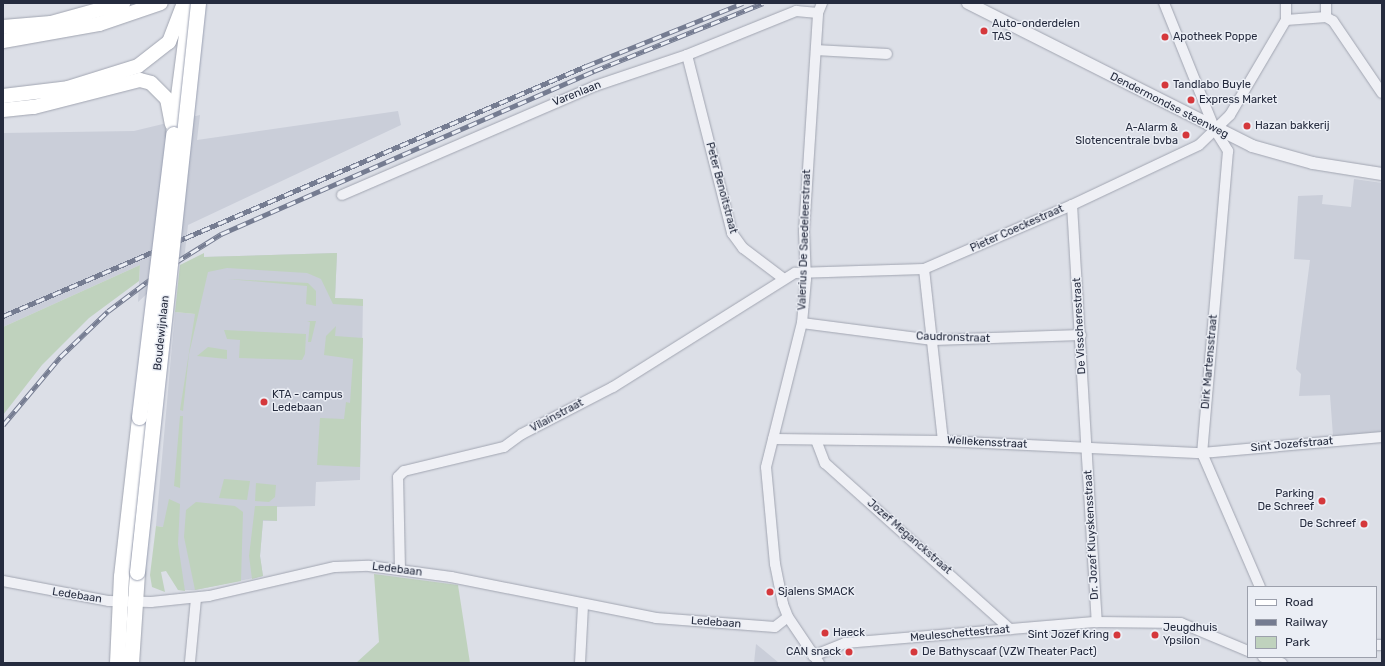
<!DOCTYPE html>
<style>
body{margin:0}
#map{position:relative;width:1385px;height:666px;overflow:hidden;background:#dcdfe7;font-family:Rubik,sans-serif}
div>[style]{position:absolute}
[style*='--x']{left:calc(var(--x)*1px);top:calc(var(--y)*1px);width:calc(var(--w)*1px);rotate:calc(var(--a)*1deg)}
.built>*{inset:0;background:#caced9}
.green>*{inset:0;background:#bfd2bd}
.roads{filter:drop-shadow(0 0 1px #a1a5b1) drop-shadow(0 0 1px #a1a5b1)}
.minor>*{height:10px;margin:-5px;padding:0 5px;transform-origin:5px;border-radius:5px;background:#eff0f5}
.tertiary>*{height:12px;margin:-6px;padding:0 6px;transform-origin:6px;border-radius:6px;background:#eff0f5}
.secondary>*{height:14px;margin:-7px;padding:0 7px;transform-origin:7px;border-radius:7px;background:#fff}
.primary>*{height:15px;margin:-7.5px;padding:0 7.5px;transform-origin:7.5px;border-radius:7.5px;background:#fff}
.rail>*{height:4.5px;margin-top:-2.25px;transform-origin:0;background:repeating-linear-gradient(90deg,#ebeef5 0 9px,#757c91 0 18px);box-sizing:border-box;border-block:1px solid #757c91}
.bridges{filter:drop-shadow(0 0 1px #9ba1b3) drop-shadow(0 0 1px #9ba1b3)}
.primary-bridge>*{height:15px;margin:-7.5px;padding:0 7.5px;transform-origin:7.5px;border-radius:7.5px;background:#fff}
.dots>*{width:11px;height:11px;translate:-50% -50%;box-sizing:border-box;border:2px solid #ebeef5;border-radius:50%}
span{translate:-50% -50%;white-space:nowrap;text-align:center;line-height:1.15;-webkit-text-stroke:3px #ebeef5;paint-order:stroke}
.poi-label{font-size:11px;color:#252b3e}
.left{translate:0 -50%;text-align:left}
.right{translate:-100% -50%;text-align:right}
.street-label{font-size:11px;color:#252b3e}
.frame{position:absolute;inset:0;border:4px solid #252b3e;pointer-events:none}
.legend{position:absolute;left:1247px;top:586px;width:130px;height:72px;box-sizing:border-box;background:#ebeef5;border:1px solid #9ca0ac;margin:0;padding:5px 7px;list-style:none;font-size:12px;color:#252b3e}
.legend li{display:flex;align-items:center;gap:8px;height:20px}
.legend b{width:20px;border:1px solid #9ca0ac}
</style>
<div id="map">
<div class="built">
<i style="clip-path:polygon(398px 111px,401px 125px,188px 225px,184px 260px,138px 302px,140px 265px,3px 327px,3px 133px,134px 131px,200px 115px,197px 140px)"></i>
<i style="clip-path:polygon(1354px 179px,1382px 183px,1382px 432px,1333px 436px,1330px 395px,1299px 396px,1301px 374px,1296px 369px,1310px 260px,1294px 259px,1298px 196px,1323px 195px,1322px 204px,1351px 207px)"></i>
<i style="clip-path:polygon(337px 253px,335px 298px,363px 299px,360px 480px,316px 482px,315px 506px,277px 507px,277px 521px,263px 521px,260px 556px,263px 576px,195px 590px,178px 590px,163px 527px,156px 526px,175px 312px,195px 314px,204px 257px)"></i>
<i style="clip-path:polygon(756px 644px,761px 648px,779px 663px,754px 663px)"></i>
</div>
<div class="green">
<i style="clip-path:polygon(204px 253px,204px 257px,337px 253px,335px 298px,363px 299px,363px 306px,333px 304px,321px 279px,307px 273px,227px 268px,208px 272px,189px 354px,183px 411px,180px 410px,195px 314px,175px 312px,180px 265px)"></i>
<i style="clip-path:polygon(140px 265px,139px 281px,89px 318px,42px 365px,3px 415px,3px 327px)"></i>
<i style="clip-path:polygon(227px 279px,308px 283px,316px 291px,316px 306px,306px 304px,307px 286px)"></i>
<i style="clip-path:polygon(307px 321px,316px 321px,311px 342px,308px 342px,310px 322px)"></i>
<i style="clip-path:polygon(336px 326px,335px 336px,363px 338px,360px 467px,317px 465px,320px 418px,344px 419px,346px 402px,350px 403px,353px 359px,324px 355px,326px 336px)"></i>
<i style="clip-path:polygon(224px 330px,306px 334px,305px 354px,302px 360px,239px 358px,240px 340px,227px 339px)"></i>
<i style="clip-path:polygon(208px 347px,227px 350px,227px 359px,197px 356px)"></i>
<i style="clip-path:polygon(180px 416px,183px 416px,180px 488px,174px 486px)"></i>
<i style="clip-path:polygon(224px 479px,250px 481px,247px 500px,219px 498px)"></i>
<i style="clip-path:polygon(256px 483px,276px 485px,275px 497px,269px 502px,255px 501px)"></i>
<i style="clip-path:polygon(169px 499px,180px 504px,178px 544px,185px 591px,178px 590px,166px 571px,161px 572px,165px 592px,152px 587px,150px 575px,156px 526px,163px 527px)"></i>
<i style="clip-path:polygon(196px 502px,235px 506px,243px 512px,241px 581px,195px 590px,184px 537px,186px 510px)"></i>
<i style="clip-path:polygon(255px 506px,277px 506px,277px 521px,263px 520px,260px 556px,263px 576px,252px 579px,249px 556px)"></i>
<i style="clip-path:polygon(374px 574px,458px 585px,470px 663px,356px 663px,379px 642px)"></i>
</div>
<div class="roads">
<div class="minor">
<i style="--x:1164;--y:3;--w:137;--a:68.1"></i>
<i style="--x:1215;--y:130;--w:25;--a:58"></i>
<i style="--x:1228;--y:151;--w:303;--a:94.9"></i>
<i style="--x:1202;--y:453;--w:146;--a:66.6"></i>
<i style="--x:1286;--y:3;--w:17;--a:90"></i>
<i style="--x:1286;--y:20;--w:40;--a:-4.3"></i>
<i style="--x:1326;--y:17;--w:8;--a:30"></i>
<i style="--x:1333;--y:21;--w:87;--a:55.8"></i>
<i style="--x:1326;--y:3;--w:14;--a:90"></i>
<i style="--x:816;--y:50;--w:71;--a:3.2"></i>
<i style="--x:687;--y:55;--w:184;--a:75.8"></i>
<i style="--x:732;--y:233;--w:19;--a:54"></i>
<i style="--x:743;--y:248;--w:51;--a:37.1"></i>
<i style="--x:342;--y:195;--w:275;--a:-23.3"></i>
<i style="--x:595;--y:86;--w:97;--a:-18.6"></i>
<i style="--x:687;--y:55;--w:118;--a:-22"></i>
<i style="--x:796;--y:11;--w:22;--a:5"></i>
<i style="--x:1072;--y:205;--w:418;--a:86.6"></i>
<i style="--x:924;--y:269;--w:173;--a:83.7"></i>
<i style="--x:802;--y:323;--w:132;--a:7.4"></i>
<i style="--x:933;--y:340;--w:148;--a:-1.9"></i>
<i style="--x:773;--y:439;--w:170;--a:0.7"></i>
<i style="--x:943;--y:441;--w:259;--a:2.7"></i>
<i style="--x:1202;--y:453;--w:181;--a:-5.1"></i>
<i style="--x:816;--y:440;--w:25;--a:69"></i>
<i style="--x:825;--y:463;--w:249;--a:41.9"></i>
<i style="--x:400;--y:570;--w:93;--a:-91.2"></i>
<i style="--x:398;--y:477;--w:8;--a:-45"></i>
<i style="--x:404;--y:471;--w:103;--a:-13.5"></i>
<i style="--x:504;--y:447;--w:22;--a:-36"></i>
<i style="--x:522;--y:434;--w:102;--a:-27.3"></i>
<i style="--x:613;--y:387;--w:215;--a:-32.1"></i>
<i style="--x:795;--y:273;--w:129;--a:-1.8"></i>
<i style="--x:924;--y:269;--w:161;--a:-23.4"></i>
<i style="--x:1072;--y:205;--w:140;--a:-25.3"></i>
<i style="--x:1199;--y:145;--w:43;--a:-44.1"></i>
<i style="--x:1230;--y:115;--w:110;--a:-59.5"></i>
<i style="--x:3;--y:581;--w:108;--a:10.7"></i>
<i style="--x:109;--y:601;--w:42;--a:1.4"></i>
<i style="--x:151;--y:602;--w:58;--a:-5.9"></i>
<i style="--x:209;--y:596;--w:129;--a:-13"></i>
<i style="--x:335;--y:567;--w:34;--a:-2"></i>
<i style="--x:369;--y:566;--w:83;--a:7.6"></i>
<i style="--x:451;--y:577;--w:209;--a:11.3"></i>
<i style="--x:656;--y:618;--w:119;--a:4.3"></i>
<i style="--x:775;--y:627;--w:16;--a:-38"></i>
<i style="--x:1376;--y:645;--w:6;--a:0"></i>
<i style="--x:813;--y:656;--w:35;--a:-22"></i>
<i style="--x:845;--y:643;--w:253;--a:-4.8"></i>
<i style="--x:1097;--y:622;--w:84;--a:0.7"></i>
<i style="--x:1181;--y:623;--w:73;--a:22.7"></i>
<i style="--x:1263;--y:657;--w:20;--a:18"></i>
<i style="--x:190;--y:662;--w:63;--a:-84.6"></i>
<i style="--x:580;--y:663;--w:57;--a:-87"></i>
<i style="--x:819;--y:663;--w:55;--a:-124"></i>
<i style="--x:788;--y:617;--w:14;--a:-111"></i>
<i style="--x:783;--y:604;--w:41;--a:-101.3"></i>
<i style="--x:775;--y:564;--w:97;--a:-95.3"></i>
<i style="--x:766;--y:467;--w:148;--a:-76"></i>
<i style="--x:802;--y:323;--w:44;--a:-84.8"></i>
<i style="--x:806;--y:279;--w:48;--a:-92.4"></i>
<i style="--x:804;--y:231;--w:218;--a:-86.3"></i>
<i style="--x:818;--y:13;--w:11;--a:-68"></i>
</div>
<div class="tertiary">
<i style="--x:968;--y:3;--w:318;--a:26.7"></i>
<i style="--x:1252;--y:146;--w:63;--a:15.6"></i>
<i style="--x:1313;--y:163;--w:70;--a:9.1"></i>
</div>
<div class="secondary">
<i style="--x:3;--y:27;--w:48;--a:-4.8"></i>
<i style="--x:51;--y:23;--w:75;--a:-15.5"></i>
<i style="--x:3;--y:41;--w:97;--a:-10"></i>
<i style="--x:99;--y:24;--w:65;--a:-18.7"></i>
<i style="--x:3;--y:96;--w:65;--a:-7"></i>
<i style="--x:68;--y:88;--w:73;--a:-17.4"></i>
<i style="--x:138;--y:66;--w:39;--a:-38"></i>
<i style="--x:169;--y:42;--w:42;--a:-69"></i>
<i style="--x:3;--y:110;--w:31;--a:-6"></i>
<i style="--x:34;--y:107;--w:109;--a:-14.3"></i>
<i style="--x:140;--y:80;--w:11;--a:15"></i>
<i style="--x:151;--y:83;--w:23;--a:45"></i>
<i style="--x:167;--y:99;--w:25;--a:79"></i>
</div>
<div class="primary">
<i style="--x:173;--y:134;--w:132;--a:-82.6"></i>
<i style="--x:117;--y:663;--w:87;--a:-87.4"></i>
<i style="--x:121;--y:576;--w:160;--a:-83.5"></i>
<i style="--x:131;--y:663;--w:91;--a:-86.2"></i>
</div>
</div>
<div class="rail">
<i style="--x:3;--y:316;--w:634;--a:-23.21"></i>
<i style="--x:586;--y:66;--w:169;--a:-21.9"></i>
<i style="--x:3;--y:425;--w:89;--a:-50"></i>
<i style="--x:60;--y:357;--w:66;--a:-43.8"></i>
<i style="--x:108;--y:311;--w:65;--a:-36.9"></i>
<i style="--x:160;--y:272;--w:72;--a:-31.9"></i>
<i style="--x:221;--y:234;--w:407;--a:-23.6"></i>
<i style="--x:594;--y:71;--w:182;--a:-21.9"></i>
</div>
<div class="bridges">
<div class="primary-bridge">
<i style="--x:139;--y:417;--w:285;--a:-83.1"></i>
<i style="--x:137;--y:572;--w:572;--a:-83.88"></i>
</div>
</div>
<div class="dots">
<i style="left:984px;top:31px;background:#d5383c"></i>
<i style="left:1165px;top:37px;background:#d5383c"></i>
<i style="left:1165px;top:85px;background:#d5383c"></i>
<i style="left:1191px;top:100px;background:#d5383c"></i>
<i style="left:1247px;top:126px;background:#d5383c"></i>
<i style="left:1186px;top:135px;background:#d5383c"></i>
<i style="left:264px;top:402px;background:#d5383c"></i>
<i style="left:1322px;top:501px;background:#d5383c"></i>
<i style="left:1364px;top:524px;background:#d5383c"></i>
<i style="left:770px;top:592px;background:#d5383c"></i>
<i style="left:825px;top:633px;background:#d5383c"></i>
<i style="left:1117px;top:635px;background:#d5383c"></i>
<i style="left:1155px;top:635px;background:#d5383c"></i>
<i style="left:849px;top:652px;background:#d5383c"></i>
<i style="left:914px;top:652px;background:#d5383c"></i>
</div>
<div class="poi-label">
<span class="left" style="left:992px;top:31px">Auto-onderdelen<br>TAS</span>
<span class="left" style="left:1173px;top:37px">Apotheek Poppe</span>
<span class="left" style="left:1173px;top:85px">Tandlabo Buyle</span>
<span class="left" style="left:1199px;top:100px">Express Market</span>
<span class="left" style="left:1255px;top:126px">Hazan bakkerij</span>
<span class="right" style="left:1178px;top:135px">A-Alarm &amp;<br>Slotencentrale bvba</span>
<span class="left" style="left:272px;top:402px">KTA - campus<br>Ledebaan</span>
<span class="right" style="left:1314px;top:501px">Parking<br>De Schreef</span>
<span class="right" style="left:1356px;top:524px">De Schreef</span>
<span class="left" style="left:778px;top:592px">Sjalens SMACK</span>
<span class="left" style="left:1163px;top:635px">Jeugdhuis<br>Ypsilon</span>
<span class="left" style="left:833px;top:633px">Haeck</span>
<span class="right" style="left:1109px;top:635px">Sint Jozef Kring</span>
<span class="right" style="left:841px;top:652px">CAN snack</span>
<span class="left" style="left:922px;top:652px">De Bathyscaaf (VZW Theater Pact)</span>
</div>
<div class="street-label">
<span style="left:577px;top:94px;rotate:-22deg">Varenlaan</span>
<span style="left:1169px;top:106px;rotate:27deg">Dendermondse steenweg</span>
<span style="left:721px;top:188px;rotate:75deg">Peter Benoitstraat</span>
<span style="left:1017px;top:229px;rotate:-24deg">Pieter Coeckestraat</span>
<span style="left:805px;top:240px;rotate:-88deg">Valerius De Saedeleerstraat</span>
<span style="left:1080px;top:326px;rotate:-93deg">De Visscherestraat</span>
<span style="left:162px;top:333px;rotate:-84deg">Boudewijnlaan</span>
<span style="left:953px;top:338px;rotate:2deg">Caudronstraat</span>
<span style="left:1210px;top:362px;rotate:-85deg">Dirk Martensstraat</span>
<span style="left:557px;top:416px;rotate:-28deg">Vilainstraat</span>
<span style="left:987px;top:443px;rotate:3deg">Wellekensstraat</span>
<span style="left:1292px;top:445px;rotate:-5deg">Sint Jozefstraat</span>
<span style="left:1092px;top:535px;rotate:-93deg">Dr. Jozef Kluyskensstraat</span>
<span style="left:909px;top:537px;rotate:41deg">Jozef Meganckstraat</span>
<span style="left:397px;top:570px;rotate:7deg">Ledebaan</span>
<span style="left:77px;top:596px;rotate:9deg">Ledebaan</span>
<span style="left:716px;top:623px;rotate:4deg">Ledebaan</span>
<span style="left:960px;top:634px;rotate:-5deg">Meuleschettestraat</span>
</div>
<div class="frame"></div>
<ul class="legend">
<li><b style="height:5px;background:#fff"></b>Road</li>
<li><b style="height:5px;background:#757c91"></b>Railway</li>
<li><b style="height:11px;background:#bfd2bd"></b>Park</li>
</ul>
</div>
